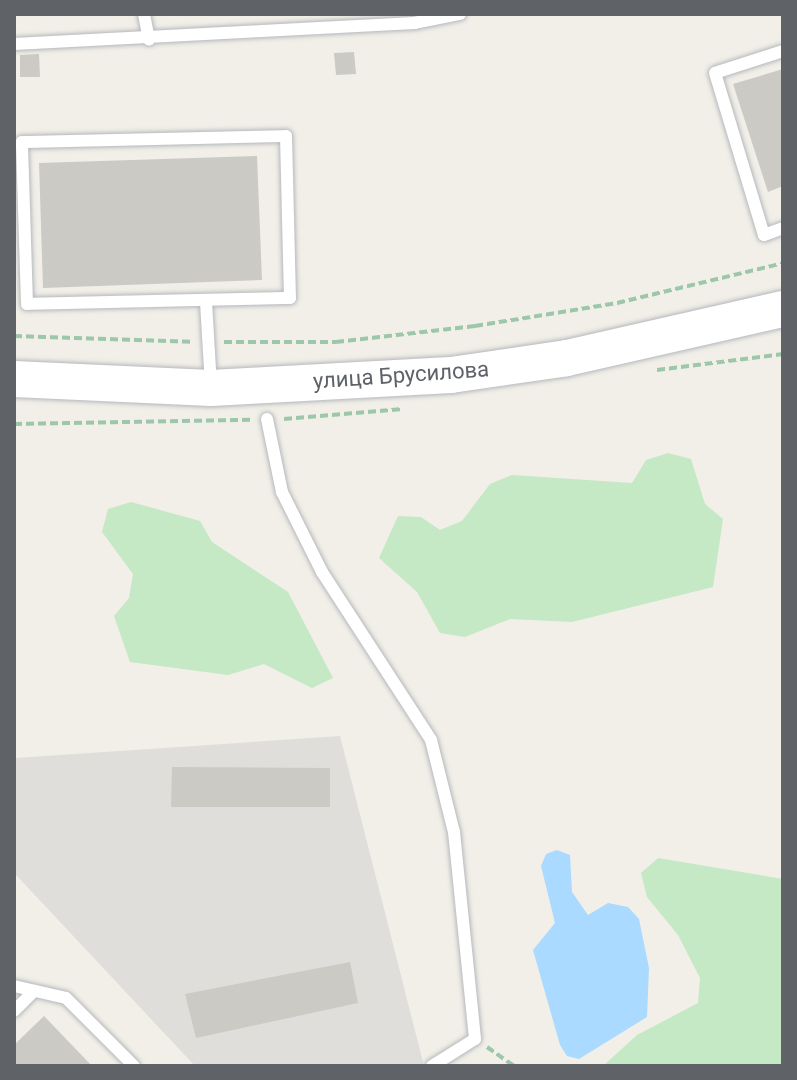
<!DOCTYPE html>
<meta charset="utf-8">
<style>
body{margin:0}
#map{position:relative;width:797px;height:1080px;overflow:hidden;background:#f1efe8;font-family:Roboto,sans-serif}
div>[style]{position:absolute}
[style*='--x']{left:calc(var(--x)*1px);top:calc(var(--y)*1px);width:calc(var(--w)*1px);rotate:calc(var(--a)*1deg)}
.industrial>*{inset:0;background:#e0deda}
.green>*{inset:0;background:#c5e8c5}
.water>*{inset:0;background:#aadaff}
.building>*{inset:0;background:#cccac5}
.path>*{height:4px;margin-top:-2px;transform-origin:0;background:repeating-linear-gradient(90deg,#9cc7a9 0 8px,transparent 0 12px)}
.roads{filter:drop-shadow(0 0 2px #b5b8bc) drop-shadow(0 0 2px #b5b8bc)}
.lane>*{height:12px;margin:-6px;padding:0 6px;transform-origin:6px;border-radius:6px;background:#fff}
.secondary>*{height:36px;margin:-18px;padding:0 18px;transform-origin:18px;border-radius:18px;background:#fff}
span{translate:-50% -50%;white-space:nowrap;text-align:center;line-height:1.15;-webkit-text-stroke:6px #fff;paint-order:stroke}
.street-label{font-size:22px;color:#5f6368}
.frame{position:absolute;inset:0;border:16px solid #5f6368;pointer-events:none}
</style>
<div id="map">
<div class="industrial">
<i style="clip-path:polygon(340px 736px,424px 1066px,195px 1066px,16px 875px,16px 758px)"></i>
</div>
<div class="green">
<i style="clip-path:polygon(668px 453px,691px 459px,705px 504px,723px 519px,713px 587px,572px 622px,510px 619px,465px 637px,440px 633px,417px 592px,379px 558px,398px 516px,421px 517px,440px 530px,462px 521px,490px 484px,512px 475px,632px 483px,646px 460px)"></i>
<i style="clip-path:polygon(131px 502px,200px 521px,212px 542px,288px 592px,333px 678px,312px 688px,264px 664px,228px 675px,130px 662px,114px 616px,129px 598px,133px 574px,102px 532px,108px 509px)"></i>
<i style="clip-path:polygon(658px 858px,783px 879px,783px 1066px,603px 1066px,637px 1035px,698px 1003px,700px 978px,678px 935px,647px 897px,641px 873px)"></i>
</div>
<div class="water">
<i style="clip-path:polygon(557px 850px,570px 855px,572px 892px,588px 915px,608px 903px,628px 907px,639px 919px,649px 968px,647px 1017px,579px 1059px,567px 1056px,560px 1045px,533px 950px,555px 923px,541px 866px,546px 854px)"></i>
</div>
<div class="building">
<i style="clip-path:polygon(354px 52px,356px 74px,336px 75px,334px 53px)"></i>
<i style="clip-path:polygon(39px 54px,40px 77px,20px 77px,20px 55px)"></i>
<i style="clip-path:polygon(783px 69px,783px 186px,768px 192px,733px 84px)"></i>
<i style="clip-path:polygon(257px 156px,262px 280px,43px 288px,39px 163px)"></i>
<i style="clip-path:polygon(172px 767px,330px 768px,330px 807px,171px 807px)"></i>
<i style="clip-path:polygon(350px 962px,358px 1003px,196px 1038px,185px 994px)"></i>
<i style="clip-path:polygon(44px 1016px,92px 1066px,14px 1066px,14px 1045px)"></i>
</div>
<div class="path">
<i style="--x:14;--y:336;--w:177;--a:1.9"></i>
<i style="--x:224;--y:342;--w:112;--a:0"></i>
<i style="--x:336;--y:342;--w:140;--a:-6.6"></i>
<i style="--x:475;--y:326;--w:144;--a:-9.2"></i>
<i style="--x:617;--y:303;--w:171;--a:-13.5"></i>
<i style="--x:657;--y:370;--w:127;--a:-7.2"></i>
<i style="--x:284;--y:419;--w:119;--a:-4.8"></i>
<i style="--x:14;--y:424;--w:237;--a:-1"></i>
<i style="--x:487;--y:1047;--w:33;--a:35"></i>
</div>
<div class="roads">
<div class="lane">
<i style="--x:144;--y:14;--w:26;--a:79"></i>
<i style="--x:14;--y:44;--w:401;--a:-3"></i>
<i style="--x:414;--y:23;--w:47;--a:-11.1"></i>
<i style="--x:783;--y:51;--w:71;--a:162.1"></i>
<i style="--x:715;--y:73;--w:169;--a:73.2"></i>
<i style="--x:764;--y:235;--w:20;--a:-20"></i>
<i style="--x:286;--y:136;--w:162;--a:88.6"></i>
<i style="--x:290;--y:298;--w:263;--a:178.7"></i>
<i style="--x:27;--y:304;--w:162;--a:-91.8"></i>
<i style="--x:22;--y:142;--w:264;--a:-1.3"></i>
<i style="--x:206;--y:302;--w:85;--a:86.6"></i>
<i style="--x:267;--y:419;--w:75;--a:78.4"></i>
<i style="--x:282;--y:492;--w:89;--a:63.4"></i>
<i style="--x:322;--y:572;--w:200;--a:57"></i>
<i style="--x:431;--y:740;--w:95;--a:76"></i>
<i style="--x:454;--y:832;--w:208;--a:84.2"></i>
<i style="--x:475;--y:1039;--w:51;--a:147.9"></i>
<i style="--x:14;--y:986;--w:53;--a:13"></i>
<i style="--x:66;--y:998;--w:96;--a:45"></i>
<i style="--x:14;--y:1011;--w:28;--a:-45"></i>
</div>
<div class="secondary">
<i style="--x:14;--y:379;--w:197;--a:2.6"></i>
<i style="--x:211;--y:388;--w:240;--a:-3.1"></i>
<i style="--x:451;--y:375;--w:117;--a:-8.3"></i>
<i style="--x:567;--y:358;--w:221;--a:-12.8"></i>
</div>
</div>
<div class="street-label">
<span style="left:401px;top:375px;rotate:-4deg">улица Брусилова</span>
</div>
<div class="frame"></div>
</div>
